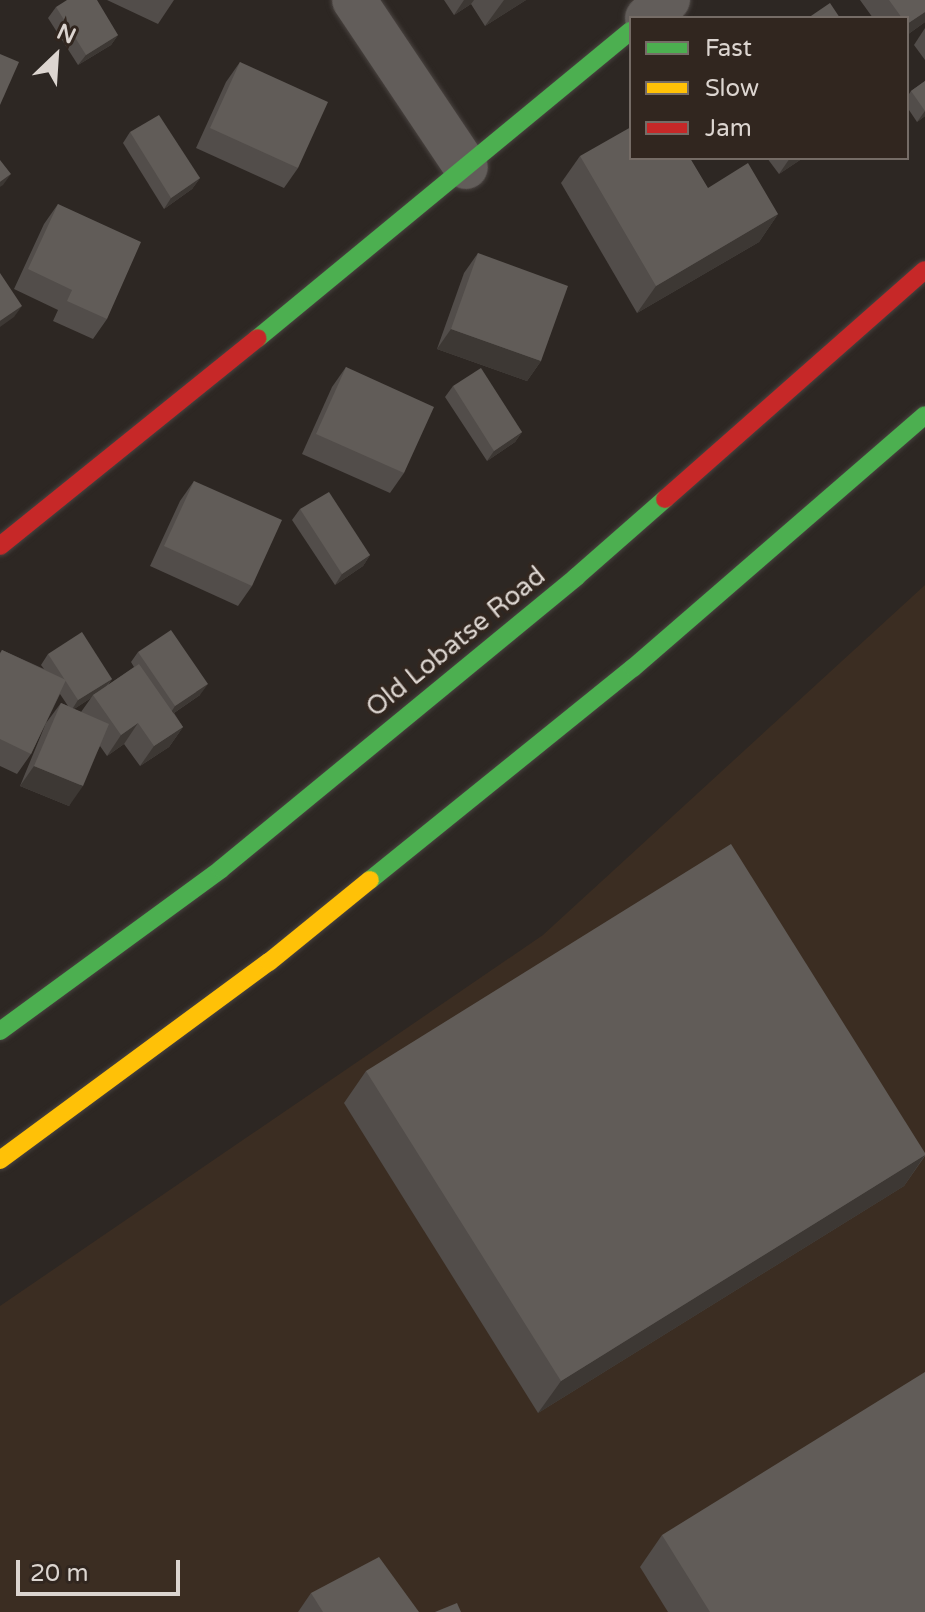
<!DOCTYPE html>
<style>
body{margin:0}
#map{position:relative;width:925px;height:1612px;overflow:hidden;background:#2d2723;font-family:"Varela Round",sans-serif}
div>[style]{position:absolute}
[style*='--x']{left:calc(var(--x)*1px);top:calc(var(--y)*1px);width:calc(var(--w)*1px);rotate:calc(var(--a)*1deg)}
.built>*{inset:0;background:#3b2d22}
.roads{filter:drop-shadow(0 0 2px #494340) drop-shadow(0 0 2px #494340)}
.street>*{height:44px;margin:-22px;padding:0 22px;transform-origin:22px;border-radius:22px;background:#625d5a}
.fast>*{height:18px;margin:-9px;padding:0 9px;transform-origin:9px;border-radius:9px;background:#4caf50}
.slow>*{height:18px;margin:-9px;padding:0 9px;transform-origin:9px;border-radius:9px;background:#ffc107}
.jam>*{height:18px;margin:-9px;padding:0 9px;transform-origin:9px;border-radius:9px;background:#c62828}
.wall>*{inset:0;background:#524d4a}
.shaded-wall>*{inset:0;background:#3d3834}
.building>*{inset:0;background:#615c58}
span{translate:-50% -50%;white-space:nowrap;text-align:center;line-height:1.15;-webkit-text-stroke:7px #31261f;paint-order:stroke}
.street-label{font-size:26px;color:#dcd5d0}
.legend{position:absolute;left:629px;top:16px;width:280px;height:144px;box-sizing:border-box;background:#31261f;border:2px solid #756c66;margin:0;padding:10px 14px;list-style:none;font-size:24px;color:#dcd5d0}
.legend li{display:flex;align-items:center;gap:16px;height:40px}
.legend b{width:40px;border:2px solid #756c66}
.north{position:absolute;left:16px;top:16px;width:80px;height:80px;-webkit-text-stroke:6px #31261f;paint-order:stroke;rotate:25deg;font-size:22px;font-weight:700;line-height:32px;text-align:center;color:#dcd5d0}
.north::after{content:'';display:block;margin:auto;width:28px;height:36px;background:#dcd5d0;clip-path:polygon(50% 0,100% 100%,50% 72%,0 100%)}
.scale{position:absolute;left:16px;top:1560px;width:164px;height:36px;box-sizing:border-box;border:4px solid #dcd5d0;border-top:0;padding-left:10px;font-size:24px;line-height:28px;white-space:nowrap;color:#dcd5d0;-webkit-text-stroke:6px #31261f;paint-order:stroke}
</style>
<div id="map">
<div class="built">
<i style="clip-path:polygon(925px 585px,925px 1612px,0 1612px,0 1306px,543px 935px)"></i>
</div>
<div class="roads">
<div class="street">
<i style="--x:354;--y:0;--w:201;--a:56.2"></i>
<i style="--x:647;--y:18;--w:28;--a:-41"></i>
</div>
<div class="fast">
<i style="--x:258;--y:338;--w:483;--a:-39.5"></i>
<i style="--x:370;--y:880;--w:338;--a:-38.9"></i>
<i style="--x:633;--y:668;--w:386;--a:-40.9"></i>
<i style="--x:0;--y:1031;--w:274;--a:-36.2"></i>
<i style="--x:221;--y:869;--w:460;--a:-39.4"></i>
<i style="--x:576;--y:577;--w:118;--a:-41.2"></i>
</div>
<div class="slow">
<i style="--x:0;--y:1160;--w:334;--a:-36.4"></i>
<i style="--x:269;--y:962;--w:130;--a:-39.1"></i>
</div>
<div class="jam">
<i style="--x:665;--y:499;--w:346;--a:-41.4"></i>
<i style="--x:0;--y:546;--w:331;--a:-38.9"></i>
</div>
</div>
<div class="wall">
<i style="clip-path:polygon(107px 0,174px 0,158px 24px)"></i>
<i style="clip-path:polygon(444px 0,526px 0,485px 26px,471px 4px,454px 15px)"></i>
<i style="clip-path:polygon(860px 0,925px 0,925px 22px,907px 35px,907px 18px,873px 18px)"></i>
<i style="clip-path:polygon(56px 7px,118px 35px,111px 45px,78px 65px,48px 18px)"></i>
<i style="clip-path:polygon(925px 28px,925px 60px,914px 45px)"></i>
<i style="clip-path:polygon(240px 62px,298px 168px,284px 188px,196px 148px,226px 82px)"></i>
<i style="clip-path:polygon(925px 81px,925px 116px,917px 122px,907px 107px,907px 97px,911px 91px)"></i>
<i style="clip-path:polygon(130px 132px,200px 178px,192px 189px,164px 209px,123px 143px)"></i>
<i style="clip-path:polygon(580px 156px,778px 214px,759px 242px,637px 313px,561px 183px)"></i>
<i style="clip-path:polygon(767px 158px,803px 158px,779px 174px)"></i>
<i style="clip-path:polygon(58px 204px,107px 319px,93px 339px,53px 321px,58px 310px,14px 289px,44px 224px)"></i>
<i style="clip-path:polygon(478px 253px,541px 361px,527px 381px,437px 349px,464px 273px)"></i>
<i style="clip-path:polygon(346px 367px,404px 473px,390px 493px,302px 454px,332px 387px)"></i>
<i style="clip-path:polygon(453px 386px,522px 432px,515px 442px,487px 461px,445px 397px)"></i>
<i style="clip-path:polygon(194px 481px,252px 586px,238px 606px,150px 566px,180px 501px)"></i>
<i style="clip-path:polygon(300px 509px,370px 555px,363px 566px,335px 585px,292px 520px)"></i>
<i style="clip-path:polygon(evenodd,2px 650px,44px 669px,41px 665px,48px 654px,112px 679px,108px 685px,134px 667px,131px 662px,138px 652px,200px 695px,174px 713px,183px 727px,169px 747px,140px 766px,124px 744px,107px 756px,100px 746px,69px 806px,20px 786px,46px 723px,61px 703px,68px 706px,60px 694px,31px 754px,17px 774px,0 766px,0 653px,2px 650px,91px 698px,81px 712px,74px 709px,91px 698px)"></i>
<i style="clip-path:polygon(366px 1071px,925px 1153px,925px 1156px,904px 1186px,538px 1413px,344px 1103px)"></i>
<i style="clip-path:polygon(662px 1535px,925px 1612px,668px 1612px,640px 1567px)"></i>
<i style="clip-path:polygon(311px 1593px,419px 1612px,298px 1612px)"></i>
</div>
<div class="shaded-wall">
<i style="clip-path:polygon(464px 0,474px 0,471px 4px,454px 15px)"></i>
<i style="clip-path:polygon(504px 0,526px 0,485px 26px)"></i>
<i style="clip-path:polygon(925px 12px,925px 22px,907px 35px,907px 24px)"></i>
<i style="clip-path:polygon(118px 35px,111px 45px,78px 65px,86px 55px)"></i>
<i style="clip-path:polygon(925px 111px,925px 116px,917px 122px)"></i>
<i style="clip-path:polygon(790px 158px,803px 158px,779px 174px)"></i>
<i style="clip-path:polygon(11px 174px,3px 185px,0 187px,0 182px)"></i>
<i style="clip-path:polygon(200px 178px,192px 189px,164px 209px,171px 198px)"></i>
<i style="clip-path:polygon(778px 214px,759px 242px,637px 313px,656px 286px)"></i>
<i style="clip-path:polygon(22px 306px,14px 317px,0 327px,0 321px)"></i>
<i style="clip-path:polygon(451px 329px,541px 361px,527px 381px,437px 349px)"></i>
<i style="clip-path:polygon(522px 432px,515px 442px,487px 461px,494px 451px)"></i>
<i style="clip-path:polygon(370px 555px,363px 566px,335px 585px,342px 574px)"></i>
<i style="clip-path:polygon(112px 679px,104px 689px,93px 695px,91px 698px,71px 711px,78px 700px)"></i>
<i style="clip-path:polygon(208px 684px,200px 695px,168px 717px,175px 706px)"></i>
<i style="clip-path:polygon(138px 723px,124px 744px,107px 756px,121px 735px)"></i>
<i style="clip-path:polygon(183px 727px,169px 747px,140px 766px,154px 746px)"></i>
<i style="clip-path:polygon(34px 766px,83px 786px,69px 806px,20px 786px)"></i>
<i style="clip-path:polygon(925px 1155px,904px 1186px,538px 1413px,561px 1381px)"></i>
</div>
<div class="building">
<i style="clip-path:polygon(67px 0,97px 0,118px 35px,86px 55px,56px 7px)"></i>
<i style="clip-path:polygon(889px 0,925px 0,925px 12px,907px 24px,907px 18px,902px 18px)"></i>
<i style="clip-path:polygon(830px 3px,840px 18px,808px 18px)"></i>
<i style="clip-path:polygon(0 54px,19px 62px,0 105px)"></i>
<i style="clip-path:polygon(240px 62px,328px 102px,298px 168px,210px 128px)"></i>
<i style="clip-path:polygon(925px 81px,925px 111px,911px 91px)"></i>
<i style="clip-path:polygon(159px 115px,200px 178px,171px 198px,130px 132px)"></i>
<i style="clip-path:polygon(631px 127px,631px 158px,690px 158px,708px 188px,748px 163px,778px 214px,656px 286px,580px 156px)"></i>
<i style="clip-path:polygon(0 160px,11px 174px,0 182px)"></i>
<i style="clip-path:polygon(58px 204px,141px 242px,107px 319px,67px 301px,72px 290px,28px 269px)"></i>
<i style="clip-path:polygon(478px 253px,568px 286px,541px 361px,451px 329px)"></i>
<i style="clip-path:polygon(0 273px,22px 306px,0 321px)"></i>
<i style="clip-path:polygon(346px 367px,434px 407px,404px 473px,316px 434px)"></i>
<i style="clip-path:polygon(481px 368px,522px 432px,494px 451px,453px 386px)"></i>
<i style="clip-path:polygon(194px 481px,282px 520px,252px 586px,164px 546px)"></i>
<i style="clip-path:polygon(329px 492px,370px 555px,342px 574px,300px 509px)"></i>
<i style="clip-path:polygon(171px 630px,208px 684px,175px 706px,138px 652px)"></i>
<i style="clip-path:polygon(82px 632px,112px 679px,78px 700px,48px 654px)"></i>
<i style="clip-path:polygon(2px 650px,66px 680px,31px 754px,0 739px,0 654px)"></i>
<i style="clip-path:polygon(139px 664px,183px 727px,154px 746px,138px 723px,121px 735px,93px 695px)"></i>
<i style="clip-path:polygon(61px 703px,109px 724px,83px 786px,34px 766px)"></i>
<i style="clip-path:polygon(731px 844px,925px 1153px,925px 1155px,561px 1381px,366px 1071px)"></i>
<i style="clip-path:polygon(925px 1372px,925px 1612px,710px 1612px,662px 1535px)"></i>
<i style="clip-path:polygon(379px 1557px,419px 1612px,323px 1612px,311px 1593px)"></i>
<i style="clip-path:polygon(457px 1603px,461px 1612px,435px 1612px)"></i>
</div>
<div class="street-label">
<span style="left:456px;top:642px;rotate:-39deg">Old Lobatse Road</span>
</div>
<ul class="legend">
<li><b style="height:10px;background:#4caf50"></b>Fast</li>
<li><b style="height:10px;background:#ffc107"></b>Slow</li>
<li><b style="height:10px;background:#c62828"></b>Jam</li>
</ul>
<div class="north">N</div>
<div class="scale">20 m</div>
</div>
